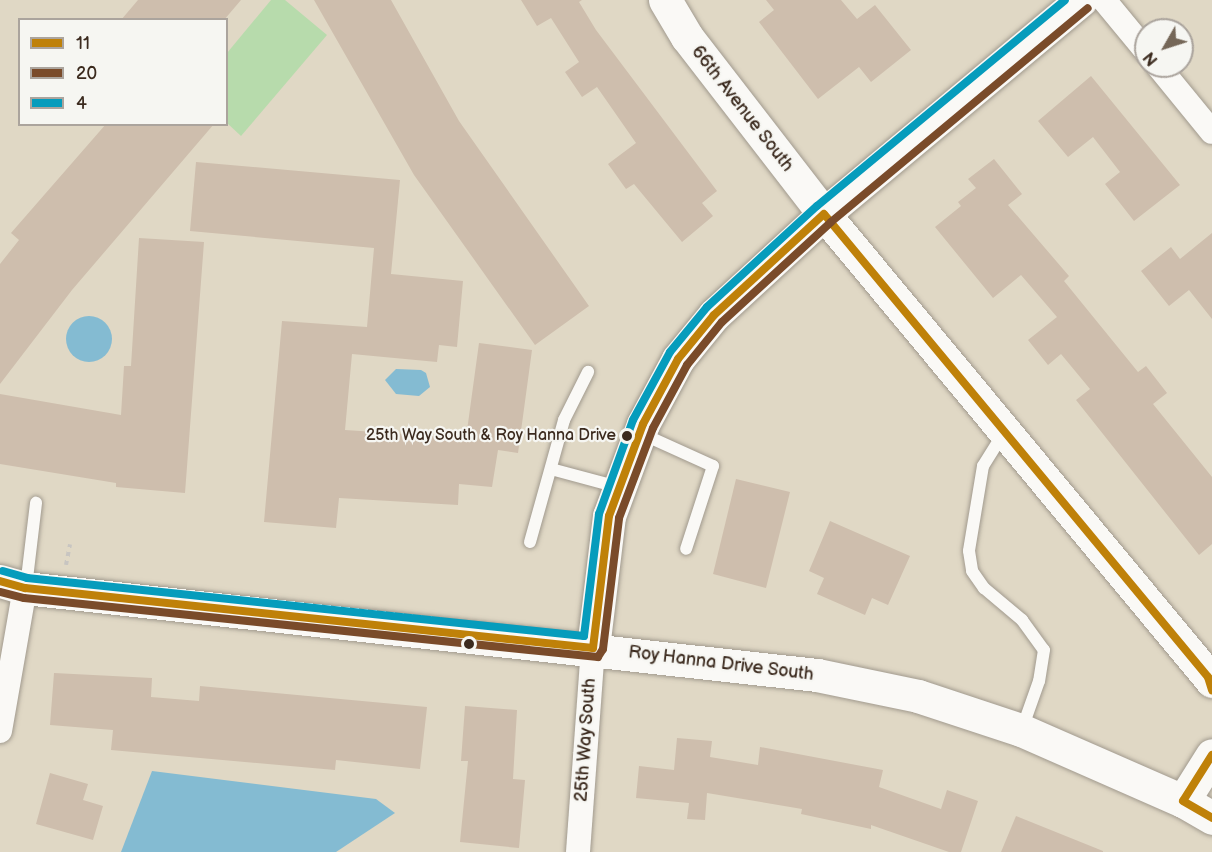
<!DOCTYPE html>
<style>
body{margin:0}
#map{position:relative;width:1212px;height:852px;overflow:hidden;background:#e0d8c5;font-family:"Balsamiq Sans",sans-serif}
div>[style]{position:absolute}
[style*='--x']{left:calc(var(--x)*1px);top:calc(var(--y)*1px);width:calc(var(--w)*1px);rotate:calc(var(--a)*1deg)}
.green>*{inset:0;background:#b7dbac}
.water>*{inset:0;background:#84bbd2}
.round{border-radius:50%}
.building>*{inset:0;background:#cebead}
.path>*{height:4px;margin-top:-2px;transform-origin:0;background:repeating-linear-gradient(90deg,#c8c5c1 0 4.5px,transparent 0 9px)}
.roads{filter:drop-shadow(0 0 2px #a19a8e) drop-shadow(0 0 2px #a19a8e)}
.lane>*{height:12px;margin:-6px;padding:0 6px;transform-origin:6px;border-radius:6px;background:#faf9f6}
.street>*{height:24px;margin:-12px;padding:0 12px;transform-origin:12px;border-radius:12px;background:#faf9f6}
.secondary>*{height:33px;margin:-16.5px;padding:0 16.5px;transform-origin:16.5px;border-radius:16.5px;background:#faf9f6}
.bus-1>*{height:8px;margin:-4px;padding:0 4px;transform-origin:4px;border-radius:4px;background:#bf8109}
.bus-2>*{height:8px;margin:-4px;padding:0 4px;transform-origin:4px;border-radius:4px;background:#7a4b2a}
.bus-3>*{height:8px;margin:-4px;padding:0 4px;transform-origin:4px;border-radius:4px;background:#069cbc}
.dots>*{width:16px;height:16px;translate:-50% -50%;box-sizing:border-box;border:3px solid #f6f6f2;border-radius:50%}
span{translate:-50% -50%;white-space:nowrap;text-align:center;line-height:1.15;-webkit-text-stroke:4.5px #f6f6f2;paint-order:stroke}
.bus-label{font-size:16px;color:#3b2a1e}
.right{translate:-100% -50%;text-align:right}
.street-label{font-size:18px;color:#3b2a1e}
.legend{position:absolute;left:18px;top:18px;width:210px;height:108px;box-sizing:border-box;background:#f6f6f2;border:2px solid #aba49d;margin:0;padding:8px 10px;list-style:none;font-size:18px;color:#3b2a1e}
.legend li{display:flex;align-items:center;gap:12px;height:30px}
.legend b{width:30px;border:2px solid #aba49d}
.north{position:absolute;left:1134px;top:18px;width:60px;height:60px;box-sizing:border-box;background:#f6f6f2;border:2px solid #aba49d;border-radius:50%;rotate:231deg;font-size:16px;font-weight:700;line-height:24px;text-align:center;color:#3b2a1e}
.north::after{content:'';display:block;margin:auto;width:21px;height:27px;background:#756758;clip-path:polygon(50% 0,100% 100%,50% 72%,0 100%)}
</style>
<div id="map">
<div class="green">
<i style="clip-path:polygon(271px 0,285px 0,327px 35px,241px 136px,227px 123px,227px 53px)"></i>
</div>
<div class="water">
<i class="round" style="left:66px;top:316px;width:46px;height:46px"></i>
<i style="clip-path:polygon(396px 369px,421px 370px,426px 373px,430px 387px,419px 396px,396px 394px,385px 380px)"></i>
<i style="clip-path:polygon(152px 771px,376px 799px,395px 813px,336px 852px,121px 852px)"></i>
</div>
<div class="building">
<i style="clip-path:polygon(138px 0,241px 0,224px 20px,121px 20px)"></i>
<i style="clip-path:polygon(314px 0,391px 0,459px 121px,589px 306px,535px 345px,414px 175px)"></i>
<i style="clip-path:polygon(521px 0,582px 0,579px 2px,596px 30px,717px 191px,702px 203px,713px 216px,682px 242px,634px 184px,626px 189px,608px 164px,636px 143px,597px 87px,582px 97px,565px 72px,579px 62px,551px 18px,537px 26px)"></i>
<i style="clip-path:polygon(766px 0,841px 0,857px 19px,875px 5px,911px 50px,871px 82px,859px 67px,818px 99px,759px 22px,774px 10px)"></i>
<i style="clip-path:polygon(1091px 76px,1180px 185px,1134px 221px,1105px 184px,1120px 172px,1093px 137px,1068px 157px,1038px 121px)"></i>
<i style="clip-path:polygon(106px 124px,214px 124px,72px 290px,0 384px,0 264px,19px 240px,11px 233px)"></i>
<i style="clip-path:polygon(994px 159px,1022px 194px,1008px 205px,1069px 276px,1064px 281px,1138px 372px,1146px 366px,1167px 393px,1153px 404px,1212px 477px,1212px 544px,1199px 555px,1076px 400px,1090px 389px,1061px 354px,1048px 365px,1028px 340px,1057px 317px,1021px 275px,993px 298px,935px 227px,961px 206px,958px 202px,976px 188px,968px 179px)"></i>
<i style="clip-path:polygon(196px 162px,400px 180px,391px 274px,463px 281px,457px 347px,439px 345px,437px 362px,352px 354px,345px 430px,466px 438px,479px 343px,532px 350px,518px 453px,498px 450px,492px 487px,459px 484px,458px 505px,339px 498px,336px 528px,264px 522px,282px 321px,367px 327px,374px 248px,190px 231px)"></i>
<i style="clip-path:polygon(1212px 233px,1212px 319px,1189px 290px,1169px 306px,1141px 271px,1171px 247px,1180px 259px)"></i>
<i style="clip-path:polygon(139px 238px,204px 242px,185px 493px,116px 487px,116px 483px,0 464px,0 394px,121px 415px,124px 366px,131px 366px)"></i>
<i style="clip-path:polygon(736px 479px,790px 492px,766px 588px,713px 574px)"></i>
<i style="clip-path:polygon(830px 521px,910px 556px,888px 605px,872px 598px,865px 615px,817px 594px,824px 578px,809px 571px)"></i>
<i style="clip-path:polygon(54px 673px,152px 678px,151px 697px,199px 701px,200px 686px,427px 707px,420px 769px,336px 760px,335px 770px,111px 750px,113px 730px,50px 725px)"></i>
<i style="clip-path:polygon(465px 706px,517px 710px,513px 779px,525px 780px,519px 848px,460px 842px,468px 761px,461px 761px)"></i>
<i style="clip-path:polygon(677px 738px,712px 741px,710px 757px,758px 765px,760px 747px,883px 770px,879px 787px,941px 809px,947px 790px,978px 801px,961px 852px,949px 852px,871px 825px,871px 829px,801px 814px,802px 809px,707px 793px,705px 820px,687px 819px,689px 803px,636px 798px,639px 766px,674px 770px)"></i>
<i style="clip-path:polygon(50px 773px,88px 784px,83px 800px,103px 806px,93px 840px,36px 824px)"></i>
<i style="clip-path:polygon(1016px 816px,1103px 851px,1103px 852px,1001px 852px)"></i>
</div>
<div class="path">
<i style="--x:66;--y:565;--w:21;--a:-79"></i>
</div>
<div class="roads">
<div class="lane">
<i style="--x:640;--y:433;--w:80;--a:24.3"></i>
<i style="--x:713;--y:466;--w:87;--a:108"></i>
<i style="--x:1003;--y:434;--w:38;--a:122"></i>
<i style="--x:983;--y:466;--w:86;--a:99.4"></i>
<i style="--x:969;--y:551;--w:20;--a:81"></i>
<i style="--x:972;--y:571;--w:21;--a:55"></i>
<i style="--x:984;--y:588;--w:50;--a:40.1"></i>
<i style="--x:1022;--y:620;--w:37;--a:54"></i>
<i style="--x:1044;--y:650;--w:31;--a:99"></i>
<i style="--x:1039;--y:681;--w:51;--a:109.5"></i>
<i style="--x:551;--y:469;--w:69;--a:15"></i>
<i style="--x:530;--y:542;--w:127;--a:-74.4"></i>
<i style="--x:564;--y:420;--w:54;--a:-63.4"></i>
<i style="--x:26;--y:587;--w:85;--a:-83.2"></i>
</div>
<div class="street">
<i style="--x:1104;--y:0;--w:66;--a:50.5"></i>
<i style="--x:1158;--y:66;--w:85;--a:50.7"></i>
<i style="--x:0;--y:731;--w:145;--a:-80.1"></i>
<i style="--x:578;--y:852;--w:205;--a:-85.8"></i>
</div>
<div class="secondary">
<i style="--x:665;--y:0;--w:43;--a:59.3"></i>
<i style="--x:687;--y:37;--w:224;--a:52.3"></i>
<i style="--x:824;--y:214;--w:607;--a:50.28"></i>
<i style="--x:0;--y:581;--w:26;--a:16"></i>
<i style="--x:25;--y:588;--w:797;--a:6.27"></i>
<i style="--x:817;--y:675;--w:103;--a:11.7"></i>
<i style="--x:918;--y:696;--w:108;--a:18.3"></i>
<i style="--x:1021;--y:730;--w:177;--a:23.7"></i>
<i style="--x:1183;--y:801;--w:34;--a:30"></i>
<i style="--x:593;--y:648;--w:133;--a:-83.1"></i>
<i style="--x:609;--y:516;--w:98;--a:-69.7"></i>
<i style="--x:643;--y:424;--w:74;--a:-61.7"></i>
<i style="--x:678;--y:359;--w:57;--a:-50.7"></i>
<i style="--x:714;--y:315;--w:149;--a:-42.6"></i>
<i style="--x:824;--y:214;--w:334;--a:-39.8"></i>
<i style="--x:1183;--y:801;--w:54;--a:-57.8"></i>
</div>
</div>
<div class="bus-1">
<i style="--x:0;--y:581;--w:26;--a:16"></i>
<i style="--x:25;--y:588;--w:571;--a:6.03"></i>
<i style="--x:593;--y:648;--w:133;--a:-83.1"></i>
<i style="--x:609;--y:516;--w:98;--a:-69.7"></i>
<i style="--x:643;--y:424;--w:74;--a:-61.7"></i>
<i style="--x:678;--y:359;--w:57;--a:-50.7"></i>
<i style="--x:714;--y:315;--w:149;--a:-42.6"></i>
<i style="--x:824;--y:214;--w:602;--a:50.33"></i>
<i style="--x:1208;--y:677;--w:14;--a:73"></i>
<i style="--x:1212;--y:755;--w:54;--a:122.2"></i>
<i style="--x:1183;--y:801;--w:34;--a:30"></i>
</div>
<div class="bus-2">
<i style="--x:0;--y:592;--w:25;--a:14"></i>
<i style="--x:24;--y:598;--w:577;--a:5.87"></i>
<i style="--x:598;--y:657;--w:9;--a:-58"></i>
<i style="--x:603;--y:649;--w:132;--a:-83"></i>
<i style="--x:619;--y:518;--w:96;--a:-69.3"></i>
<i style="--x:653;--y:428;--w:72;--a:-61.6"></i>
<i style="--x:687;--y:365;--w:55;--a:-50.9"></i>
<i style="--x:722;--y:322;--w:148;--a:-42.5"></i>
<i style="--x:831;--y:222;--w:334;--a:-39.8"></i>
</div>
<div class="bus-3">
<i style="--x:3;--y:571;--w:25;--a:16"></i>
<i style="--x:27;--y:578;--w:560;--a:5.94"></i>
<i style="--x:584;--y:636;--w:123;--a:-83"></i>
<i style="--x:599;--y:514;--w:100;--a:-70.1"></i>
<i style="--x:633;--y:420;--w:77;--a:-61.4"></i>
<i style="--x:670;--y:352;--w:58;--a:-50.6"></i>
<i style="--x:707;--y:307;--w:149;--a:-42.6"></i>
<i style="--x:817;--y:206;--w:322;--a:-39.7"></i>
</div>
<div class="dots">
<i style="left:627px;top:436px;background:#3b2a1e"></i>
<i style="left:469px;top:644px;background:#3b2a1e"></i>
</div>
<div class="bus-label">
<span class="right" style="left:616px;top:436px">25th Way South &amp; Roy Hanna Drive</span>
</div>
<div class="street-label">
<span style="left:742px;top:109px;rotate:52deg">66th Avenue South</span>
<span style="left:721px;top:664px;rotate:7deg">Roy Hanna Drive South</span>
<span style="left:586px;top:740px;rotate:-86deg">25th Way South</span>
</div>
<ul class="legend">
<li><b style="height:8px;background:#bf8109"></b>11</li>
<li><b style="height:8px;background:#7a4b2a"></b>20</li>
<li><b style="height:8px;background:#069cbc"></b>4</li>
</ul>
<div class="north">N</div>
</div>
